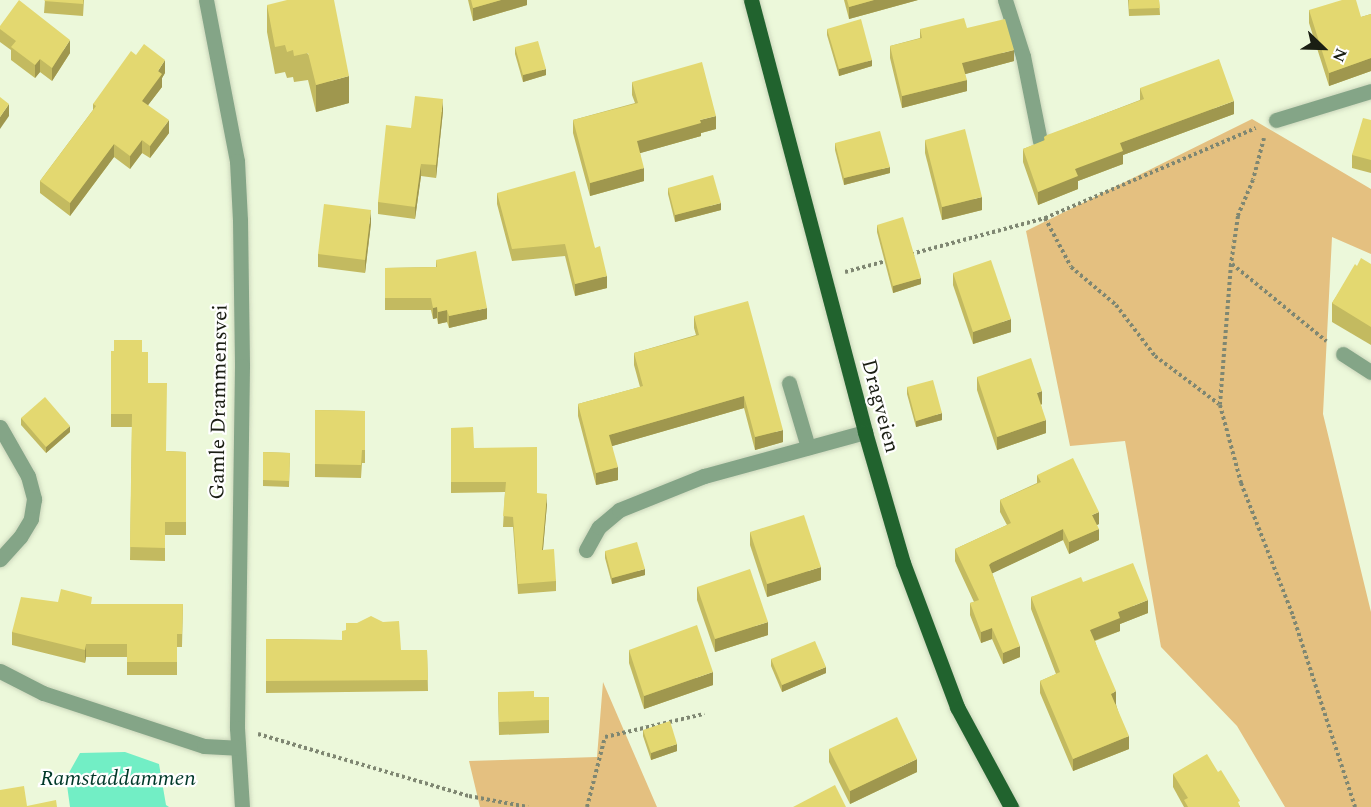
<!DOCTYPE html>
<style>
body{margin:0}
#map{position:relative;width:1371px;height:807px;overflow:hidden;background:#ecf8da;font-family:Spectral,serif}
div>[style]{position:absolute}
[style*='--x']{left:calc(var(--x)*1px);top:calc(var(--y)*1px);width:calc(var(--w)*1px);rotate:calc(var(--a)*1deg)}
.green>*{inset:0;background:#e4c080}
.water>*{inset:0;background:#72eec5}
.path>*{height:4px;margin-top:-2px;transform-origin:0;background:repeating-linear-gradient(90deg,#7f8772 0 3px,transparent 0 6px)}
.roads{filter:drop-shadow(0 0 2px #cad5ba) drop-shadow(0 0 2px #cad5ba)}
.minor>*{height:15px;margin:-7.5px;padding:0 7.5px;transform-origin:7.5px;border-radius:7.5px;background:#84a587}
.major>*{height:15px;margin:-7.5px;padding:0 7.5px;transform-origin:7.5px;border-radius:7.5px;background:#21632e}
.wall>*{inset:0;background:#c3ba60}
.shaded-wall>*{inset:0;background:#9f974e}
.building>*{inset:0;background:#e3d870}
span{translate:-50% -50%;white-space:nowrap;text-align:center;line-height:1.15;-webkit-text-stroke:4.5px #fff;paint-order:stroke}
.street-label{font-size:21px;color:#1a1e13}
.water-label{font-size:22px;color:#003829;font-style:italic}
.north{position:absolute;left:1293px;top:18px;width:60px;height:60px;-webkit-text-stroke:4px #fff;paint-order:stroke;rotate:113deg;font-size:16px;font-weight:700;line-height:24px;text-align:center;color:#1a1e13}
.north::after{content:'';display:block;margin:auto;width:21px;height:27px;background:#1a1e13;clip-path:polygon(50% 0,100% 100%,50% 72%,0 100%)}
</style>
<div id="map">
<div class="green">
<i style="clip-path:polygon(1252px 119px,1371px 189px,1371px 254px,1332px 237px,1323px 414px,1371px 612px,1371px 807px,1285px 807px,1237px 726px,1161px 647px,1125px 441px,1070px 446px,1026px 231px)"></i>
<i style="clip-path:polygon(603px 682px,657px 807px,480px 807px,469px 761px,597px 757px)"></i>
</div>
<div class="water">
<i style="clip-path:polygon(125px 752px,159px 764px,166px 805px,169px 807px,70px 807px,66px 778px,80px 753px)"></i>
</div>
<div class="path">
<i style="--x:1264;--y:138;--w:43;--a:104.7"></i>
<i style="--x:1253;--y:180;--w:39;--a:113"></i>
<i style="--x:1238;--y:216;--w:49;--a:98.3"></i>
<i style="--x:1231;--y:264;--w:141;--a:94.5"></i>
<i style="--x:1220;--y:405;--w:81;--a:74.9"></i>
<i style="--x:1241;--y:483;--w:143;--a:68.6"></i>
<i style="--x:1293;--y:616;--w:201;--a:72"></i>
<i style="--x:1045;--y:218;--w:55;--a:62"></i>
<i style="--x:1071;--y:267;--w:59;--a:40.2"></i>
<i style="--x:1116;--y:305;--w:64;--a:52.6"></i>
<i style="--x:1155;--y:356;--w:80;--a:36.9"></i>
<i style="--x:911;--y:254;--w:139;--a:-15"></i>
<i style="--x:1045;--y:218;--w:229;--a:-23.1"></i>
<i style="--x:1232;--y:264;--w:122;--a:39.3"></i>
<i style="--x:845;--y:272;--w:47;--a:-14.9"></i>
<i style="--x:258;--y:734;--w:220;--a:16.4"></i>
<i style="--x:469;--y:796;--w:60;--a:10.6"></i>
<i style="--x:587;--y:807;--w:72;--a:-75.6"></i>
<i style="--x:605;--y:737;--w:102;--a:-13.1"></i>
</div>
<div class="roads">
<div class="minor">
<i style="--x:206;--y:0;--w:164;--a:79.1"></i>
<i style="--x:237;--y:161;--w:59;--a:87.1"></i>
<i style="--x:240;--y:220;--w:146;--a:89.2"></i>
<i style="--x:242;--y:366;--w:362;--a:90.8"></i>
<i style="--x:237;--y:728;--w:79;--a:86.4"></i>
<i style="--x:1005;--y:0;--w:59;--a:72.2"></i>
<i style="--x:1023;--y:56;--w:87;--a:78.7"></i>
<i style="--x:1276;--y:120;--w:99;--a:-17"></i>
<i style="--x:1343;--y:354;--w:33;--a:33"></i>
<i style="--x:789;--y:383;--w:67;--a:73.5"></i>
<i style="--x:0;--y:427;--w:56;--a:60.3"></i>
<i style="--x:28;--y:476;--w:24;--a:75"></i>
<i style="--x:34;--y:499;--w:20;--a:99"></i>
<i style="--x:31;--y:519;--w:21;--a:121"></i>
<i style="--x:20;--y:537;--w:30;--a:132"></i>
<i style="--x:586;--y:550;--w:26;--a:-61"></i>
<i style="--x:599;--y:527;--w:26;--a:-40"></i>
<i style="--x:619;--y:510;--w:92;--a:-21.8"></i>
<i style="--x:704;--y:476;--w:167;--a:-15.3"></i>
<i style="--x:0;--y:671;--w:48;--a:27.1"></i>
<i style="--x:43;--y:693;--w:169;--a:18.2"></i>
<i style="--x:204;--y:746;--w:33;--a:3"></i>
</div>
<div class="major">
<i style="--x:751;--y:0;--w:447;--a:75.2"></i>
<i style="--x:865;--y:432;--w:136;--a:73.8"></i>
<i style="--x:903;--y:563;--w:154;--a:69.4"></i>
<i style="--x:957;--y:707;--w:114;--a:61.6"></i>
</div>
</div>
<div class="wall">
<i style="clip-path:polygon(45px 0,84px 0,83px 16px,44px 13px)"></i>
<i style="clip-path:polygon(468px 0,527px 0,527px 5px,473px 21px)"></i>
<i style="clip-path:polygon(844px 0,918px 0,849px 19px)"></i>
<i style="clip-path:polygon(1128px 0,1159px 0,1160px 15px,1129px 16px)"></i>
<i style="clip-path:polygon(267px 5px,349px 103px,316px 112px,308px 80px,294px 82px,293px 77px,287px 78px,285px 72px,275px 74px,267px 32px)"></i>
<i style="clip-path:polygon(1309px 10px,1361px 17px,1371px 14px,1371px 71px,1329px 86px,1309px 23px)"></i>
<i style="clip-path:polygon(0 26px,70px 53px,52px 81px,40px 72px,35px 78px,11px 60px,11px 50px,0 42px)"></i>
<i style="clip-path:polygon(967px 28px,1014px 61px,965px 74px,967px 91px,902px 108px,890px 58px,890px 46px,920px 38px,920px 29px)"></i>
<i style="clip-path:polygon(827px 29px,872px 66px,839px 76px,827px 35px)"></i>
<i style="clip-path:polygon(515px 47px,546px 75px,523px 82px,515px 54px)"></i>
<i style="clip-path:polygon(165px 73px,162px 78px,162px 87px,148px 105px,169px 133px,150px 158px,142px 153px,130px 169px,114px 157px,70px 216px,40px 193px,40px 181px,93px 110px,93px 104px)"></i>
<i style="clip-path:polygon(632px 82px,716px 129px,701px 133px,701px 136px,640px 153px,644px 181px,590px 196px,573px 133px,573px 120px,635px 103px,632px 95px)"></i>
<i style="clip-path:polygon(1140px 88px,1234px 114px,1123px 155px,1123px 164px,1078px 181px,1078px 189px,1038px 205px,1023px 162px,1023px 149px,1044px 141px,1044px 137px,1140px 100px)"></i>
<i style="clip-path:polygon(443px 111px,436px 178px,421px 176px,415px 219px,378px 214px,378px 202px,411px 128px)"></i>
<i style="clip-path:polygon(1371px 120px,1371px 173px,1352px 168px,1352px 155px)"></i>
<i style="clip-path:polygon(925px 140px,982px 210px,942px 220px,925px 153px)"></i>
<i style="clip-path:polygon(835px 143px,890px 173px,844px 185px,835px 150px)"></i>
<i style="clip-path:polygon(668px 188px,721px 210px,675px 222px,668px 194px)"></i>
<i style="clip-path:polygon(497px 193px,595px 248px,607px 288px,575px 296px,565px 256px,512px 261px,497px 204px)"></i>
<i style="clip-path:polygon(371px 223px,365px 273px,318px 267px,318px 254px)"></i>
<i style="clip-path:polygon(877px 225px,921px 284px,893px 293px,877px 232px)"></i>
<i style="clip-path:polygon(436px 260px,487px 319px,449px 328px,447px 322px,438px 324px,437px 318px,433px 319px,431px 310px,385px 310px,385px 268px,436px 267px)"></i>
<i style="clip-path:polygon(1371px 264px,1371px 345px,1332px 322px,1332px 303px,1357px 266px)"></i>
<i style="clip-path:polygon(953px 273px,1011px 332px,973px 344px,953px 285px)"></i>
<i style="clip-path:polygon(694px 316px,783px 442px,755px 450px,744px 408px,612px 446px,618px 480px,596px 485px,578px 416px,578px 404px,640px 387px,634px 365px,634px 353px,696px 335px,694px 328px)"></i>
<i style="clip-path:polygon(111px 351px,142px 352px,148px 383px,166px 451px,186px 452px,186px 535px,165px 535px,165px 561px,130px 560px,132px 427px,111px 427px)"></i>
<i style="clip-path:polygon(977px 377px,1042px 404px,1041px 405px,1046px 433px,997px 450px,977px 390px)"></i>
<i style="clip-path:polygon(907px 387px,942px 420px,916px 427px,907px 394px)"></i>
<i style="clip-path:polygon(315px 410px,365px 411px,365px 463px,362px 463px,361px 478px,315px 477px)"></i>
<i style="clip-path:polygon(21px 418px,70px 432px,46px 453px,21px 425px)"></i>
<i style="clip-path:polygon(451px 428px,474px 448px,537px 493px,547px 504px,543px 550px,556px 581px,556px 591px,518px 594px,513px 527px,503px 527px,505px 492px,451px 493px)"></i>
<i style="clip-path:polygon(263px 452px,290px 453px,289px 487px,263px 486px)"></i>
<i style="clip-path:polygon(1037px 475px,1099px 524px,1097px 525px,1099px 540px,1069px 554px,1063px 540px,992px 573px,1020px 657px,1003px 664px,992px 639px,981px 643px,970px 615px,970px 603px,974px 602px,955px 561px,955px 549px,1007px 525px,1000px 512px,1000px 500px,1037px 483px)"></i>
<i style="clip-path:polygon(750px 532px,821px 580px,767px 597px,750px 545px)"></i>
<i style="clip-path:polygon(605px 551px,645px 575px,612px 584px,605px 558px)"></i>
<i style="clip-path:polygon(1083px 582px,1148px 613px,1120px 624px,1120px 631px,1095px 641px,1116px 704px,1129px 749px,1073px 771px,1040px 693px,1040px 681px,1056px 674px,1031px 609px,1031px 597px)"></i>
<i style="clip-path:polygon(697px 587px,768px 635px,715px 652px,697px 600px)"></i>
<i style="clip-path:polygon(58px 602px,92px 604px,183px 604px,182px 647px,177px 647px,177px 675px,127px 675px,127px 657px,86px 657px,85px 663px,12px 645px,12px 632px)"></i>
<i style="clip-path:polygon(357px 623px,401px 650px,427px 650px,428px 691px,266px 693px,266px 639px,342px 640px,346px 630px)"></i>
<i style="clip-path:polygon(629px 650px,713px 685px,644px 709px,629px 663px)"></i>
<i style="clip-path:polygon(771px 659px,826px 673px,782px 692px,771px 666px)"></i>
<i style="clip-path:polygon(498px 692px,534px 697px,549px 697px,549px 733px,499px 735px)"></i>
<i style="clip-path:polygon(643px 730px,677px 751px,651px 760px,643px 736px)"></i>
<i style="clip-path:polygon(829px 749px,917px 772px,850px 804px,829px 762px)"></i>
<i style="clip-path:polygon(1173px 774px,1240px 806px,1240px 807px,1184px 807px,1173px 787px)"></i>
</div>
<div class="shaded-wall">
<i style="clip-path:polygon(501px 0,527px 0,527px 5px,473px 21px,473px 8px)"></i>
<i style="clip-path:polygon(874px 0,918px 0,849px 19px,849px 7px)"></i>
<i style="clip-path:polygon(70px 40px,70px 53px,52px 81px,52px 68px)"></i>
<i style="clip-path:polygon(1014px 50px,1014px 61px,962px 75px,962px 63px)"></i>
<i style="clip-path:polygon(1371px 58px,1371px 71px,1329px 86px,1329px 73px)"></i>
<i style="clip-path:polygon(40px 59px,40px 72px,35px 78px,35px 65px)"></i>
<i style="clip-path:polygon(165px 60px,165px 73px,162px 78px,162px 87px,142px 113px,142px 101px,158px 71px)"></i>
<i style="clip-path:polygon(872px 60px,872px 66px,839px 76px,839px 69px)"></i>
<i style="clip-path:polygon(546px 69px,546px 75px,523px 82px,523px 75px)"></i>
<i style="clip-path:polygon(349px 76px,349px 103px,316px 112px,316px 85px)"></i>
<i style="clip-path:polygon(967px 80px,967px 91px,902px 108px,902px 96px)"></i>
<i style="clip-path:polygon(443px 99px,443px 111px,436px 178px,436px 165px)"></i>
<i style="clip-path:polygon(1234px 101px,1234px 114px,1123px 155px,1123px 164px,1078px 181px,1078px 189px,1038px 205px,1038px 192px,1075px 169px,1120px 143px)"></i>
<i style="clip-path:polygon(9px 104px,9px 116px,0 129px,0 117px)"></i>
<i style="clip-path:polygon(716px 116px,716px 129px,701px 133px,701px 136px,637px 154px,637px 141px,700px 120px)"></i>
<i style="clip-path:polygon(169px 120px,169px 133px,150px 158px,150px 146px)"></i>
<i style="clip-path:polygon(142px 140px,142px 153px,130px 169px,130px 156px)"></i>
<i style="clip-path:polygon(114px 144px,114px 157px,70px 216px,70px 203px)"></i>
<i style="clip-path:polygon(421px 164px,421px 176px,415px 219px,415px 207px)"></i>
<i style="clip-path:polygon(890px 167px,890px 173px,844px 185px,844px 178px)"></i>
<i style="clip-path:polygon(644px 168px,644px 181px,590px 196px,590px 183px)"></i>
<i style="clip-path:polygon(982px 197px,982px 210px,942px 220px,942px 207px)"></i>
<i style="clip-path:polygon(721px 203px,721px 210px,675px 222px,675px 215px)"></i>
<i style="clip-path:polygon(371px 210px,371px 223px,365px 273px,365px 260px)"></i>
<i style="clip-path:polygon(607px 276px,607px 288px,575px 296px,575px 284px)"></i>
<i style="clip-path:polygon(921px 278px,921px 284px,893px 293px,893px 286px)"></i>
<i style="clip-path:polygon(437px 307px,437px 318px,433px 319px,433px 308px)"></i>
<i style="clip-path:polygon(487px 308px,487px 319px,449px 328px,449px 316px)"></i>
<i style="clip-path:polygon(447px 310px,447px 322px,438px 324px,438px 312px)"></i>
<i style="clip-path:polygon(1011px 319px,1011px 332px,973px 344px,973px 332px)"></i>
<i style="clip-path:polygon(1042px 391px,1042px 404px,1037px 406px,1037px 393px)"></i>
<i style="clip-path:polygon(744px 396px,744px 408px,609px 447px,609px 435px)"></i>
<i style="clip-path:polygon(942px 413px,942px 420px,916px 427px,916px 421px)"></i>
<i style="clip-path:polygon(1046px 420px,1046px 433px,997px 450px,997px 437px)"></i>
<i style="clip-path:polygon(70px 426px,70px 432px,46px 453px,46px 447px)"></i>
<i style="clip-path:polygon(783px 430px,783px 442px,755px 450px,755px 437px)"></i>
<i style="clip-path:polygon(618px 467px,618px 480px,596px 485px,596px 473px)"></i>
<i style="clip-path:polygon(547px 494px,547px 504px,542px 560px,542px 550px)"></i>
<i style="clip-path:polygon(1099px 512px,1099px 524px,1092px 527px,1092px 515px)"></i>
<i style="clip-path:polygon(1063px 529px,1063px 540px,991px 574px,989px 565px,991px 563px)"></i>
<i style="clip-path:polygon(1099px 529px,1099px 540px,1069px 554px,1069px 542px)"></i>
<i style="clip-path:polygon(821px 567px,821px 580px,767px 597px,767px 584px)"></i>
<i style="clip-path:polygon(645px 569px,645px 575px,612px 584px,612px 578px)"></i>
<i style="clip-path:polygon(1148px 600px,1148px 613px,1120px 624px,1120px 631px,1090px 642px,1090px 630px,1118px 612px)"></i>
<i style="clip-path:polygon(768px 622px,768px 635px,715px 652px,715px 639px)"></i>
<i style="clip-path:polygon(992px 628px,992px 639px,981px 643px,981px 632px)"></i>
<i style="clip-path:polygon(86px 644px,86px 657px,85px 663px,85px 650px)"></i>
<i style="clip-path:polygon(1020px 646px,1020px 657px,1003px 664px,1003px 653px)"></i>
<i style="clip-path:polygon(826px 667px,826px 673px,782px 692px,782px 685px)"></i>
<i style="clip-path:polygon(713px 672px,713px 685px,644px 709px,644px 696px)"></i>
<i style="clip-path:polygon(1116px 691px,1116px 704px,1111px 706px,1111px 694px)"></i>
<i style="clip-path:polygon(1129px 736px,1129px 749px,1073px 771px,1073px 759px)"></i>
<i style="clip-path:polygon(677px 744px,677px 751px,651px 760px,651px 753px)"></i>
<i style="clip-path:polygon(917px 759px,917px 772px,850px 804px,850px 791px)"></i>
</div>
<div class="building">
<i style="clip-path:polygon(19px 0,70px 40px,52px 68px,40px 59px,35px 65px,11px 47px,16px 41px,0 29px,0 26px)"></i>
<i style="clip-path:polygon(45px 0,83px 0,83px 4px,44px 1px)"></i>
<i style="clip-path:polygon(287px 0,334px 0,349px 76px,316px 85px,308px 53px,294px 56px,293px 50px,287px 52px,285px 45px,275px 47px,267px 5px)"></i>
<i style="clip-path:polygon(471px 0,501px 0,473px 8px)"></i>
<i style="clip-path:polygon(847px 0,874px 0,849px 7px)"></i>
<i style="clip-path:polygon(1129px 0,1159px 0,1160px 8px,1129px 9px)"></i>
<i style="clip-path:polygon(1342px 0,1356px 0,1361px 17px,1371px 14px,1371px 58px,1329px 73px,1309px 10px)"></i>
<i style="clip-path:polygon(964px 18px,967px 28px,1005px 19px,1014px 50px,962px 63px,967px 80px,902px 96px,890px 46px,922px 38px,920px 29px)"></i>
<i style="clip-path:polygon(861px 19px,872px 60px,839px 69px,827px 29px)"></i>
<i style="clip-path:polygon(538px 41px,546px 69px,523px 75px,515px 47px)"></i>
<i style="clip-path:polygon(144px 44px,165px 60px,158px 71px,162px 74px,142px 101px,169px 120px,150px 146px,142px 140px,130px 156px,114px 144px,70px 203px,40px 181px,96px 106px,93px 104px,131px 51px,136px 55px)"></i>
<i style="clip-path:polygon(1219px 59px,1234px 101px,1120px 143px,1123px 151px,1075px 169px,1078px 176px,1038px 192px,1023px 149px,1045px 140px,1044px 137px,1047px 135px,1144px 99px,1140px 88px)"></i>
<i style="clip-path:polygon(702px 62px,716px 116px,700px 120px,701px 123px,637px 141px,644px 168px,590px 183px,573px 120px,638px 103px,632px 82px)"></i>
<i style="clip-path:polygon(415px 96px,443px 99px,436px 165px,421px 164px,415px 207px,378px 202px,386px 125px,411px 128px)"></i>
<i style="clip-path:polygon(0 97px,9px 104px,0 117px)"></i>
<i style="clip-path:polygon(1363px 118px,1371px 120px,1371px 160px,1352px 155px)"></i>
<i style="clip-path:polygon(965px 129px,982px 197px,942px 207px,925px 140px)"></i>
<i style="clip-path:polygon(880px 131px,890px 167px,844px 178px,835px 143px)"></i>
<i style="clip-path:polygon(575px 171px,595px 248px,600px 246px,607px 276px,575px 284px,565px 244px,512px 249px,497px 193px)"></i>
<i style="clip-path:polygon(713px 175px,721px 203px,675px 215px,668px 188px)"></i>
<i style="clip-path:polygon(324px 204px,371px 210px,365px 260px,318px 254px)"></i>
<i style="clip-path:polygon(903px 217px,921px 278px,893px 286px,877px 225px)"></i>
<i style="clip-path:polygon(476px 251px,487px 308px,449px 316px,447px 310px,438px 312px,437px 307px,433px 308px,431px 298px,385px 298px,385px 268px,437px 267px,436px 260px)"></i>
<i style="clip-path:polygon(1361px 258px,1371px 264px,1371px 327px,1332px 303px,1355px 264px,1357px 266px)"></i>
<i style="clip-path:polygon(991px 260px,1011px 319px,973px 332px,953px 273px)"></i>
<i style="clip-path:polygon(748px 301px,783px 430px,755px 437px,744px 396px,609px 435px,618px 467px,596px 473px,578px 404px,643px 386px,634px 353px,699px 335px,694px 316px)"></i>
<i style="clip-path:polygon(114px 340px,142px 340px,142px 352px,148px 352px,148px 383px,167px 383px,166px 451px,186px 452px,186px 522px,165px 522px,165px 548px,130px 547px,132px 414px,111px 414px,111px 351px,114px 351px)"></i>
<i style="clip-path:polygon(1031px 358px,1042px 391px,1037px 393px,1046px 420px,997px 437px,977px 377px)"></i>
<i style="clip-path:polygon(933px 380px,942px 413px,916px 421px,907px 387px)"></i>
<i style="clip-path:polygon(45px 397px,70px 426px,46px 447px,21px 418px)"></i>
<i style="clip-path:polygon(315px 410px,365px 411px,365px 450px,362px 450px,361px 465px,315px 464px)"></i>
<i style="clip-path:polygon(473px 427px,474px 448px,537px 447px,537px 493px,547px 494px,542px 550px,554px 549px,556px 581px,518px 584px,513px 517px,503px 516px,506px 482px,451px 482px,451px 428px)"></i>
<i style="clip-path:polygon(263px 452px,290px 453px,289px 481px,263px 480px)"></i>
<i style="clip-path:polygon(1073px 458px,1099px 512px,1092px 515px,1099px 529px,1069px 542px,1063px 529px,991px 563px,989px 565px,1020px 646px,1003px 653px,992px 628px,981px 632px,970px 603px,979px 600px,955px 549px,1011px 523px,1000px 500px,1041px 482px,1037px 475px)"></i>
<i style="clip-path:polygon(804px 515px,821px 567px,767px 584px,750px 532px)"></i>
<i style="clip-path:polygon(637px 542px,645px 569px,612px 578px,605px 551px)"></i>
<i style="clip-path:polygon(1133px 563px,1148px 600px,1118px 612px,1120px 618px,1090px 630px,1116px 691px,1111px 694px,1129px 736px,1073px 759px,1040px 681px,1060px 672px,1031px 597px,1081px 577px,1083px 582px)"></i>
<i style="clip-path:polygon(750px 569px,768px 622px,715px 639px,697px 587px)"></i>
<i style="clip-path:polygon(61px 589px,92px 597px,91px 604px,183px 604px,182px 634px,177px 634px,177px 662px,127px 662px,127px 644px,86px 644px,85px 650px,12px 632px,21px 597px,58px 602px)"></i>
<i style="clip-path:polygon(371px 616px,383px 622px,399px 621px,401px 650px,427px 650px,428px 680px,266px 681px,266px 639px,342px 640px,342px 631px,346px 630px,346px 623px,357px 623px)"></i>
<i style="clip-path:polygon(697px 625px,713px 672px,644px 696px,629px 650px)"></i>
<i style="clip-path:polygon(815px 641px,826px 667px,782px 685px,771px 659px)"></i>
<i style="clip-path:polygon(534px 691px,534px 697px,549px 697px,549px 720px,499px 722px,498px 692px)"></i>
<i style="clip-path:polygon(897px 717px,917px 759px,850px 791px,829px 749px)"></i>
<i style="clip-path:polygon(670px 721px,677px 744px,651px 753px,643px 730px)"></i>
<i style="clip-path:polygon(1207px 754px,1218px 772px,1221px 770px,1240px 801px,1238px 802px,1240px 807px,1188px 807px,1184px 800px,1188px 798px,1173px 774px)"></i>
<i style="clip-path:polygon(835px 785px,846px 807px,793px 807px)"></i>
<i style="clip-path:polygon(24px 786px,27px 806px,56px 800px,57px 807px,0 807px,0 790px)"></i>
</div>
<div class="street-label">
<span style="left:219px;top:402px;rotate:-89deg">Gamle Drammensvei</span>
<span style="left:880px;top:406px;rotate:75deg">Dragveien</span>
</div>
<div class="water-label">
<span style="left:118px;top:779px">Ramstaddammen</span>
</div>
<div class="north">N</div>
</div>
